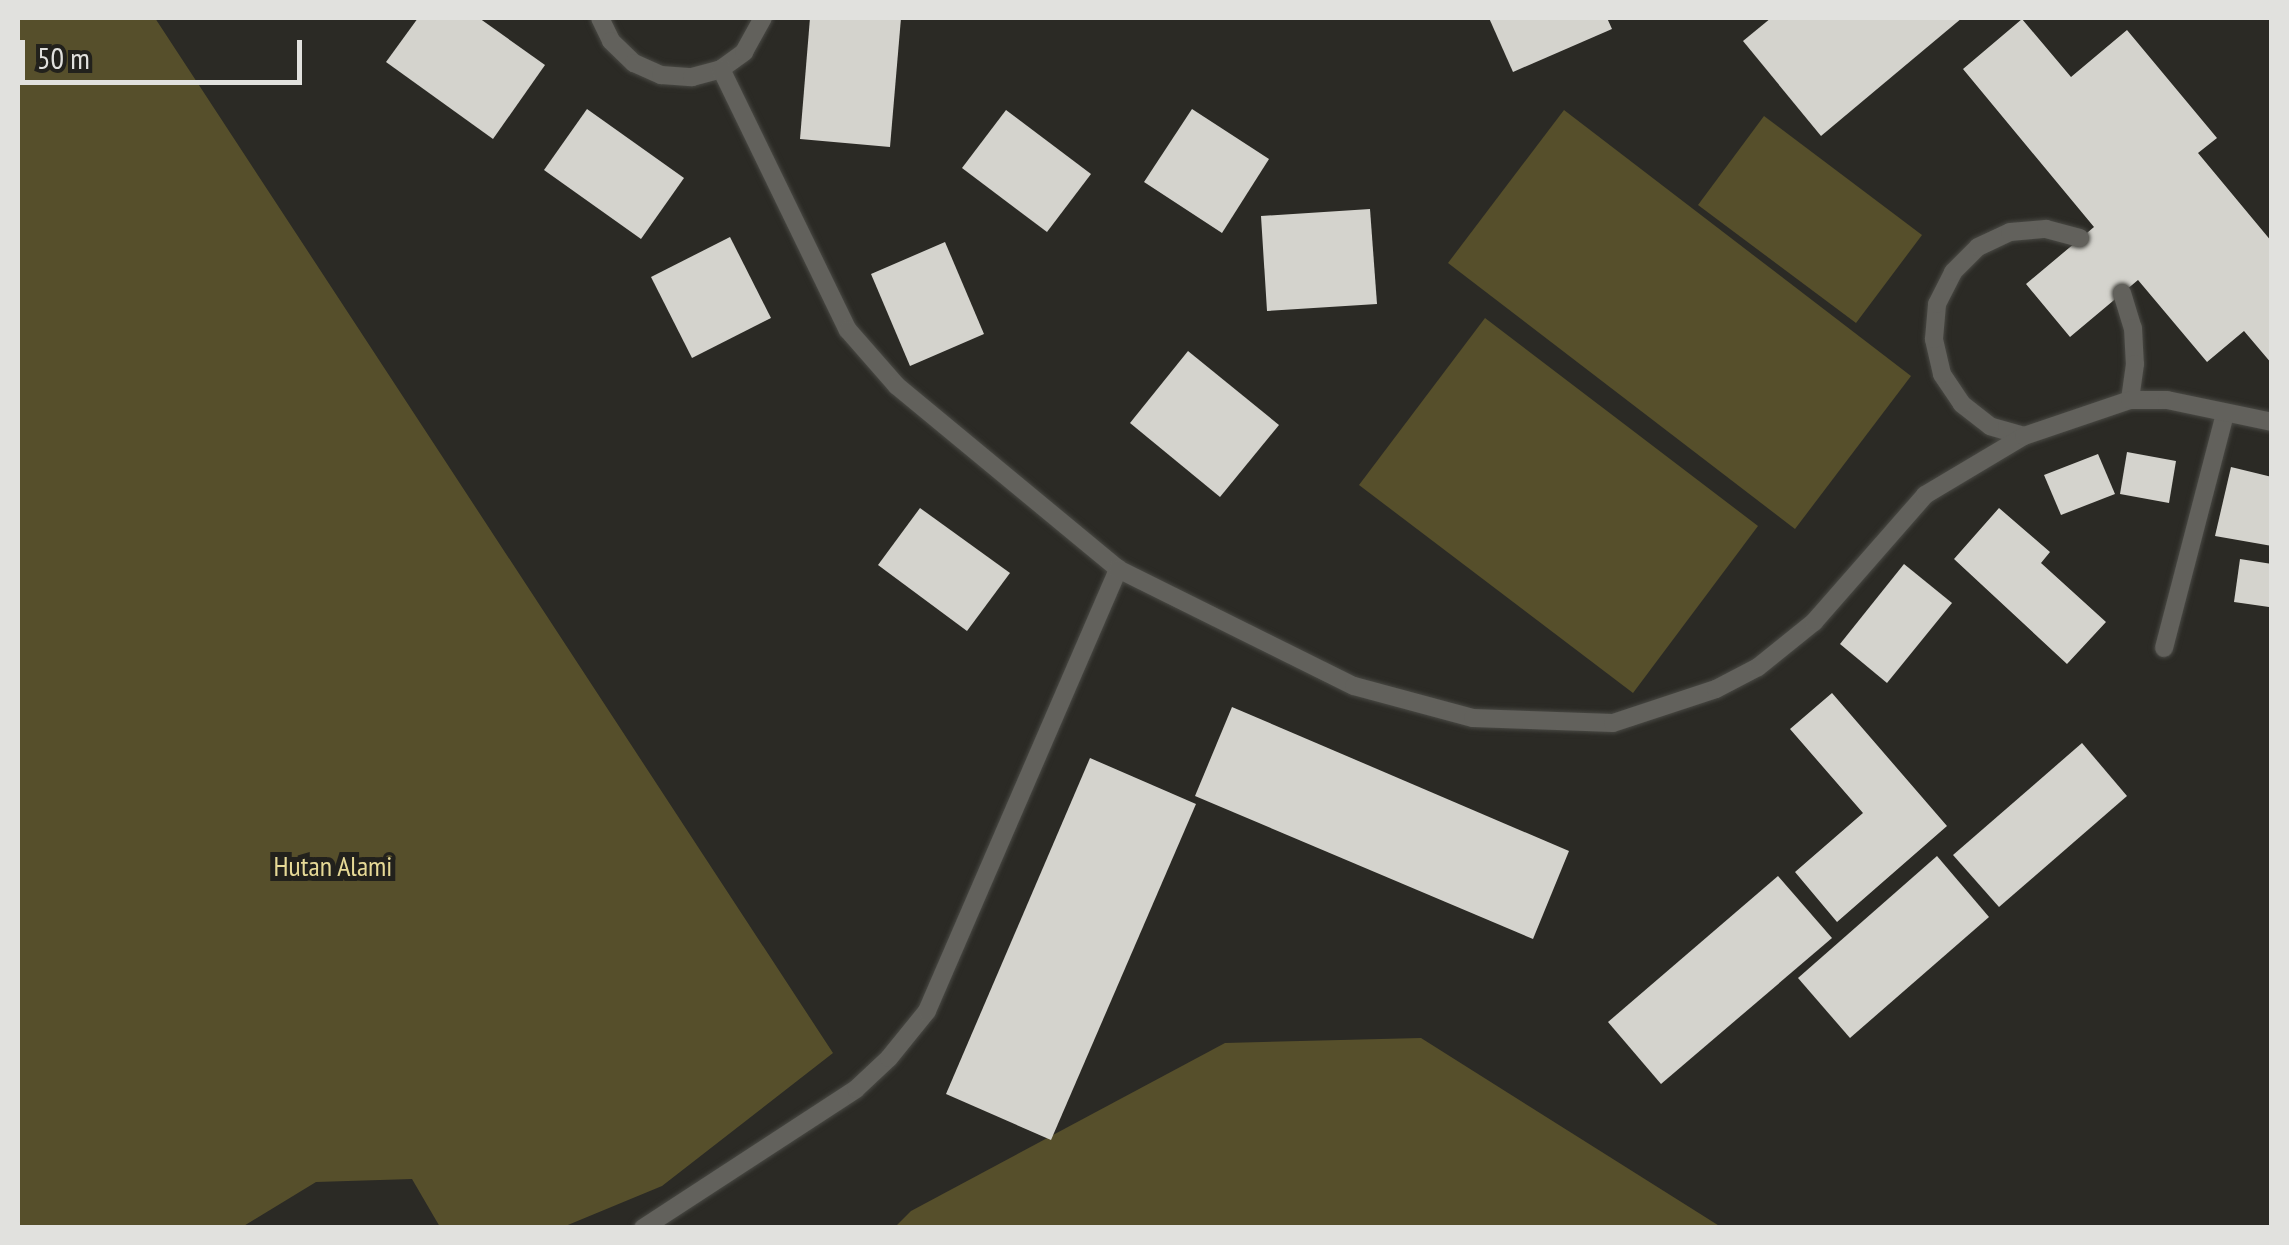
<!DOCTYPE html>
<style>
body{margin:0}
#map{position:relative;width:2289px;height:1245px;overflow:hidden;background:#2b2a25;font-family:"PT Sans Narrow",sans-serif}
div>[style]{position:absolute}
[style*='--x']{left:calc(var(--x)*1px);top:calc(var(--y)*1px);width:calc(var(--w)*1px);rotate:calc(var(--a)*1deg)}
.green>*{inset:0;background:#564f2b}
.building>*{inset:0;background:#d4d3cd}
.roads{filter:drop-shadow(0 0 2px #494944) drop-shadow(0 0 2px #494944)}
.service>*{height:18px;margin:-9px;padding:0 9px;transform-origin:9px;border-radius:9px;background:#62615c}
span{translate:-50% -50%;white-space:nowrap;text-align:center;line-height:1.15;-webkit-text-stroke:10px #22211c;paint-order:stroke}
.park-label{font-size:28px;color:#e6d996}
.frame{position:absolute;inset:0;border:20px solid #e1e1de;pointer-events:none}
.scale{position:absolute;left:20px;top:40px;width:282px;height:45px;box-sizing:border-box;border:5px solid #e1e1de;border-top:0;padding-left:12px;font-size:30px;line-height:35px;white-space:nowrap;color:#e1e1de;-webkit-text-stroke:8px #22211c;paint-order:stroke}
</style>
<div id="map">
<div class="green">
<i style="clip-path:polygon(18px 18px,155px 18px,833px 1053px,662px 1186px,563px 1227px,440px 1227px,412px 1179px,316px 1182px,242px 1227px,18px 1227px)"></i>
<i style="clip-path:polygon(1564px 110px,1911px 376px,1795px 529px,1448px 263px)"></i>
<i style="clip-path:polygon(1764px 116px,1922px 235px,1856px 323px,1698px 205px)"></i>
<i style="clip-path:polygon(1485px 318px,1758px 526px,1633px 693px,1359px 485px)"></i>
<i style="clip-path:polygon(1421px 1038px,1721px 1227px,894px 1228px,911px 1211px,1225px 1043px)"></i>
</div>
<div class="building">
<i style="clip-path:polygon(418px 18px,479px 18px,545px 65px,493px 139px,386px 62px)"></i>
<i style="clip-path:polygon(810px 18px,901px 18px,890px 147px,800px 139px)"></i>
<i style="clip-path:polygon(1489px 18px,1607px 18px,1612px 29px,1513px 72px)"></i>
<i style="clip-path:polygon(1771px 18px,1962px 18px,1821px 136px,1743px 41px)"></i>
<i style="clip-path:polygon(2022px 19px,2071px 77px,2127px 30px,2217px 138px,2198px 153px,2272px 242px,2272px 364px,2244px 331px,2207px 362px,2138px 280px,2070px 337px,2026px 284px,2094px 227px,1963px 69px)"></i>
<i style="clip-path:polygon(587px 109px,684px 178px,641px 239px,544px 170px)"></i>
<i style="clip-path:polygon(1192px 109px,1269px 159px,1222px 233px,1144px 182px)"></i>
<i style="clip-path:polygon(1006px 110px,1091px 174px,1047px 232px,962px 168px)"></i>
<i style="clip-path:polygon(1370px 209px,1377px 304px,1267px 311px,1261px 216px)"></i>
<i style="clip-path:polygon(730px 237px,771px 318px,692px 358px,651px 277px)"></i>
<i style="clip-path:polygon(945px 242px,984px 334px,910px 366px,871px 274px)"></i>
<i style="clip-path:polygon(1188px 351px,1279px 425px,1220px 497px,1130px 423px)"></i>
<i style="clip-path:polygon(2127px 452px,2176px 461px,2169px 503px,2120px 494px)"></i>
<i style="clip-path:polygon(2098px 454px,2115px 494px,2061px 515px,2044px 475px)"></i>
<i style="clip-path:polygon(2231px 467px,2272px 477px,2272px 546px,2215px 536px)"></i>
<i style="clip-path:polygon(920px 508px,1010px 573px,967px 631px,878px 565px)"></i>
<i style="clip-path:polygon(1999px 508px,2050px 552px,2041px 563px,2106px 622px,2067px 664px,1954px 559px)"></i>
<i style="clip-path:polygon(2240px 559px,2272px 564px,2269px 607px,2234px 602px)"></i>
<i style="clip-path:polygon(1904px 564px,1952px 603px,1887px 683px,1840px 644px)"></i>
<i style="clip-path:polygon(1832px 693px,1947px 826px,1837px 922px,1795px 872px,1863px 813px,1790px 729px)"></i>
<i style="clip-path:polygon(1232px 707px,1569px 851px,1533px 939px,1195px 796px)"></i>
<i style="clip-path:polygon(2082px 743px,2127px 796px,1999px 907px,1953px 855px)"></i>
<i style="clip-path:polygon(1090px 758px,1196px 804px,1051px 1140px,946px 1094px)"></i>
<i style="clip-path:polygon(1937px 856px,1989px 917px,1850px 1038px,1798px 978px)"></i>
<i style="clip-path:polygon(1778px 876px,1832px 938px,1661px 1084px,1608px 1022px)"></i>
</div>
<div class="roads">
<div class="service">
<i style="--x:600;--y:18;--w:25;--a:64"></i>
<i style="--x:611;--y:41;--w:32;--a:44"></i>
<i style="--x:634;--y:63;--w:30;--a:24"></i>
<i style="--x:661;--y:75;--w:31;--a:4"></i>
<i style="--x:692;--y:77;--w:30;--a:-15"></i>
<i style="--x:721;--y:69;--w:29;--a:-36"></i>
<i style="--x:744;--y:52;--w:39;--a:-61"></i>
<i style="--x:721;--y:69;--w:290;--a:64.1"></i>
<i style="--x:848;--y:330;--w:74;--a:48.8"></i>
<i style="--x:897;--y:386;--w:287;--a:39.6"></i>
<i style="--x:2122;--y:293;--w:37;--a:73"></i>
<i style="--x:2133;--y:328;--w:36;--a:87"></i>
<i style="--x:2135;--y:364;--w:36;--a:98"></i>
<i style="--x:2024;--y:436;--w:35;--a:-164"></i>
<i style="--x:1990;--y:426;--w:36;--a:-142"></i>
<i style="--x:1962;--y:404;--w:36;--a:-124"></i>
<i style="--x:1942;--y:374;--w:36;--a:-103"></i>
<i style="--x:1934;--y:339;--w:35;--a:-85"></i>
<i style="--x:1937;--y:304;--w:36;--a:-63"></i>
<i style="--x:1953;--y:272;--w:35;--a:-45"></i>
<i style="--x:1978;--y:247;--w:35;--a:-25"></i>
<i style="--x:2010;--y:232;--w:36;--a:-5"></i>
<i style="--x:2046;--y:229;--w:35;--a:15"></i>
<i style="--x:2164;--y:648;--w:243;--a:-75.4"></i>
<i style="--x:643;--y:1228;--w:254;--a:-33.1"></i>
<i style="--x:856;--y:1089;--w:45;--a:-43.2"></i>
<i style="--x:889;--y:1058;--w:60;--a:-51"></i>
<i style="--x:927;--y:1011;--w:482;--a:-66.6"></i>
<i style="--x:1118;--y:569;--w:263;--a:26.4"></i>
<i style="--x:1354;--y:686;--w:123;--a:15.1"></i>
<i style="--x:1473;--y:718;--w:140;--a:2"></i>
<i style="--x:1613;--y:723;--w:108;--a:-18.3"></i>
<i style="--x:1716;--y:689;--w:47;--a:-27.6"></i>
<i style="--x:1758;--y:667;--w:72;--a:-38.8"></i>
<i style="--x:1814;--y:622;--w:169;--a:-48.8"></i>
<i style="--x:1925;--y:495;--w:115;--a:-30.8"></i>
<i style="--x:2024;--y:436;--w:112;--a:-18.8"></i>
<i style="--x:2130;--y:400;--w:37;--a:0"></i>
<i style="--x:2167;--y:400;--w:107;--a:11.8"></i>
</div>
</div>
<div class="park-label">
<span style="left:333px;top:866px">Hutan Alami</span>
</div>
<div class="frame"></div>
<div class="scale">50 m</div>
</div>
